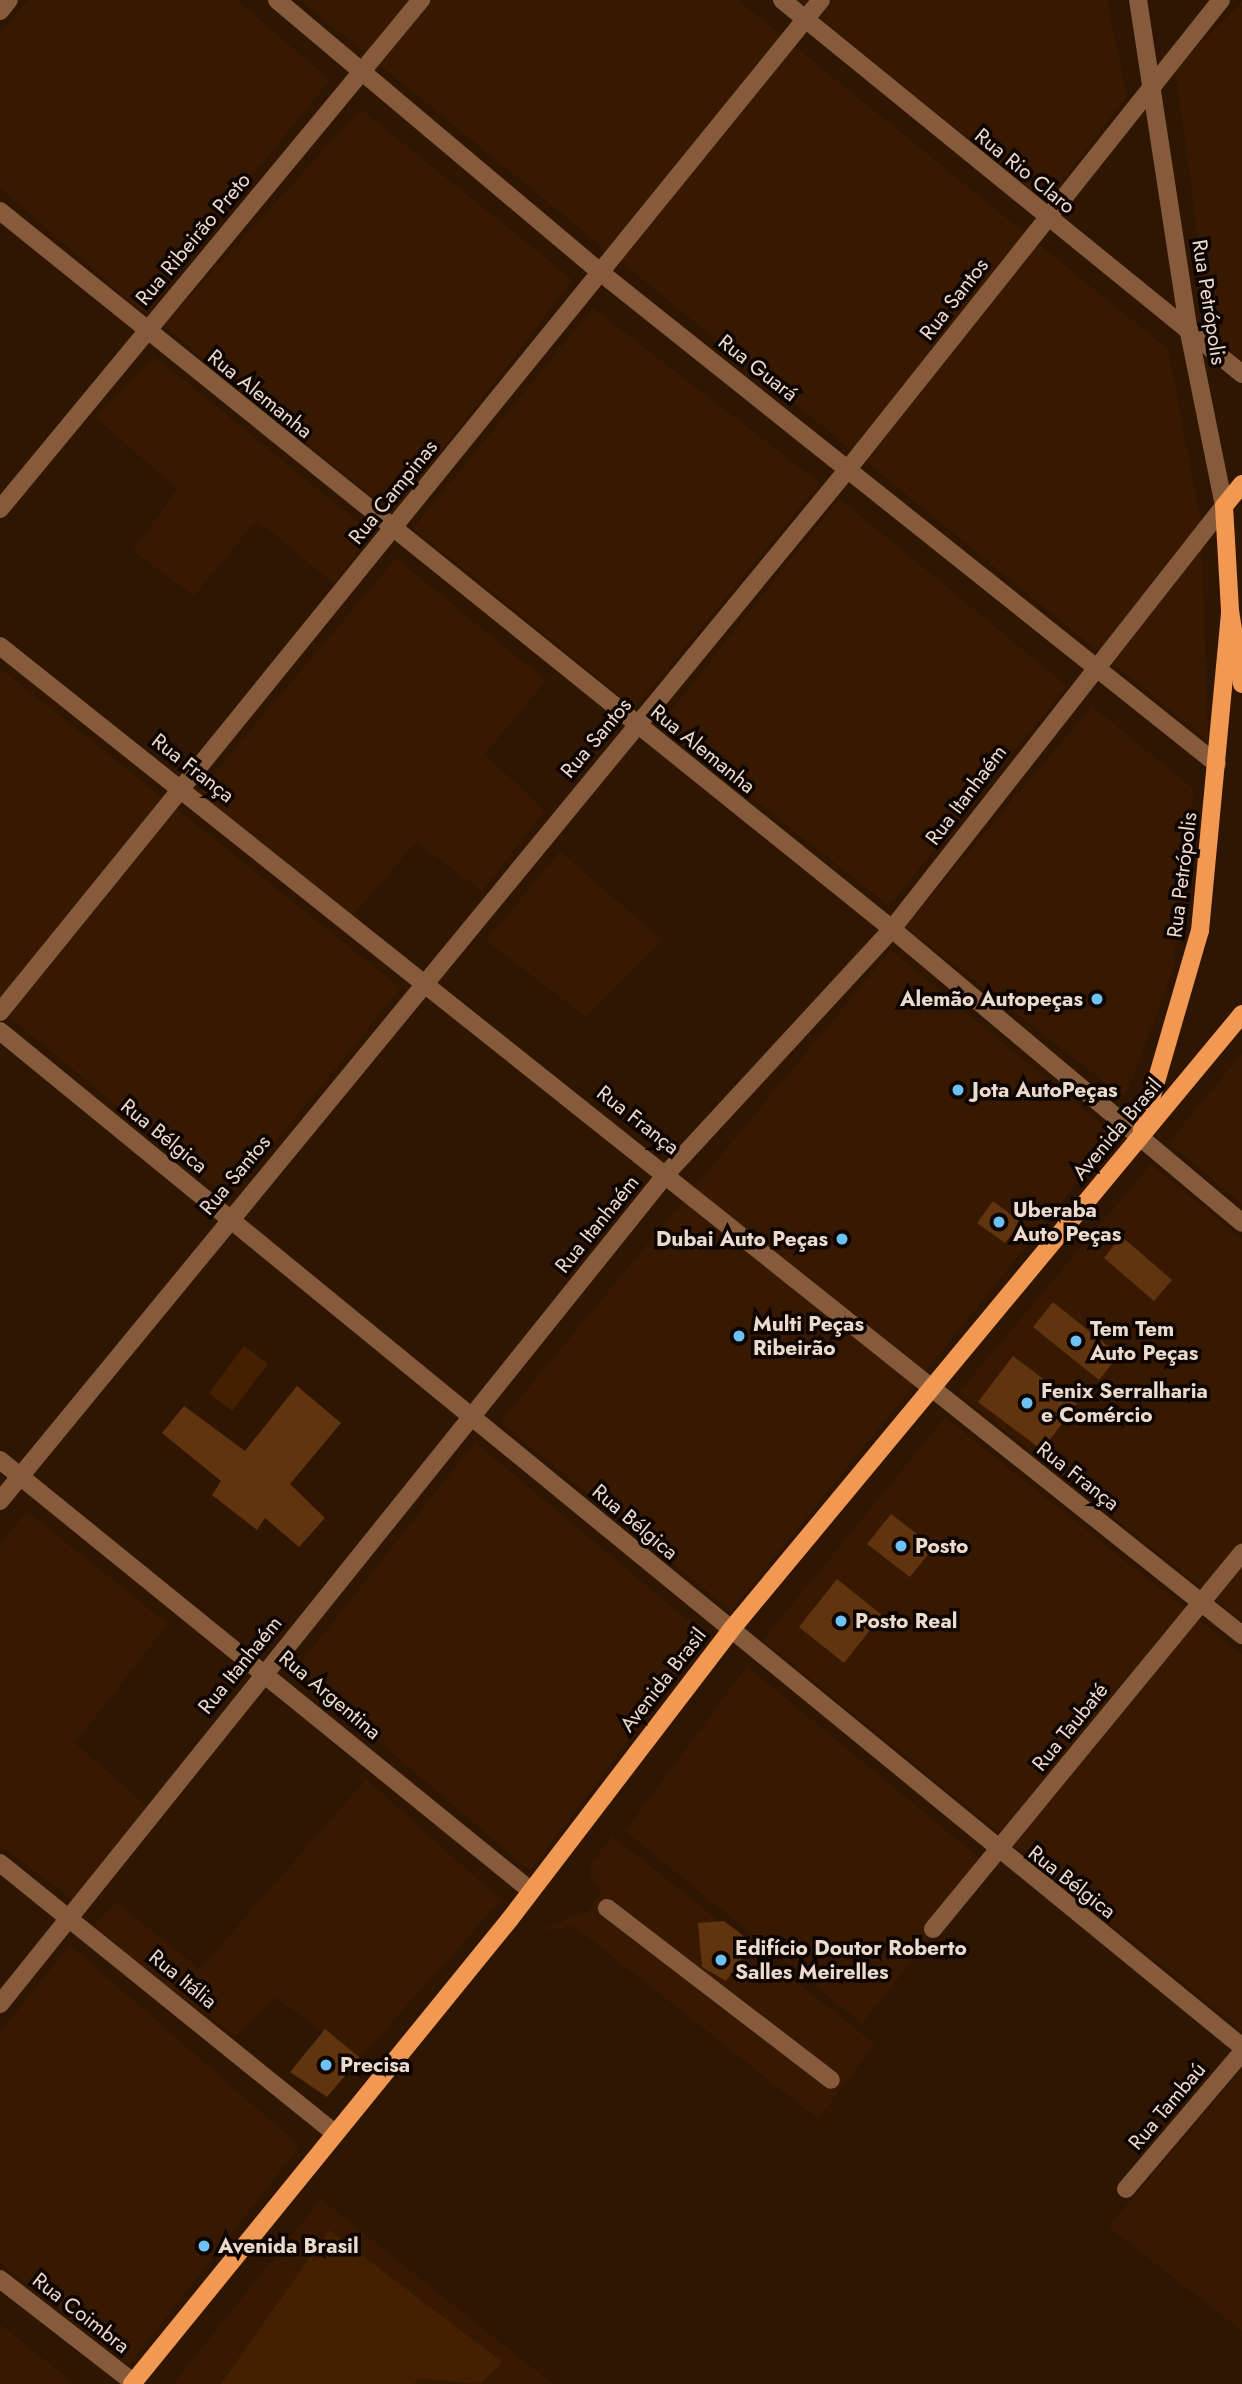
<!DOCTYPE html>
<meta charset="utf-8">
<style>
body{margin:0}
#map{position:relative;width:1242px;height:2384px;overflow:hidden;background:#2e1603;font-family:Jost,sans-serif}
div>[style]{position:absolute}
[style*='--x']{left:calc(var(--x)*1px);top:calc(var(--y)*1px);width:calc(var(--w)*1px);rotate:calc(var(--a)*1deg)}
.built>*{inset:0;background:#371901}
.green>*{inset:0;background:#442000}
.building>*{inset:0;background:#60340e}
.minor>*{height:18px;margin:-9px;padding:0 9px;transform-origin:9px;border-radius:9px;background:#865b3b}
.major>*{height:18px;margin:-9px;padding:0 9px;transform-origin:9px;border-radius:9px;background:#f19853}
.dots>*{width:19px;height:19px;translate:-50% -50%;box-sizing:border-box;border:4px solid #0e0501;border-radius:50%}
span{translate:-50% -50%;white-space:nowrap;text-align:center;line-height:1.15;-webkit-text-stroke:7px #0e0501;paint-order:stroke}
.street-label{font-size:21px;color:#ebdace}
.poi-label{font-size:21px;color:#ebdace;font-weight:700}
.right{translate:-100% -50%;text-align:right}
.left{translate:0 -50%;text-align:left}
</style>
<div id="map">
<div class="built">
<i style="clip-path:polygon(28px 0,237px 0,330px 80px,142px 312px,0 188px,0 33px)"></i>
<i style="clip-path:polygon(300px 0,738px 0,1168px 349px,1201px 521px,1208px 741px)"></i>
<i style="clip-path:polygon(798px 0,1107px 0,1127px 96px,1046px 202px)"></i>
<i style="clip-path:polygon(1242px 2px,1242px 360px,1211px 337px,1175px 68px)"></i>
<i style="clip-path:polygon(361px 109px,573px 280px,393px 514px,163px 325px)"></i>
<i style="clip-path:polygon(593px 308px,820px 483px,635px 708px,413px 528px)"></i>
<i style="clip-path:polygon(154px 356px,372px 533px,334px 584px,257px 520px,194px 596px,133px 551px,177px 489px,95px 417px)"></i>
<i style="clip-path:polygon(839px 498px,1067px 686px,889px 906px,660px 725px)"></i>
<i style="clip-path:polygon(396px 558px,546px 681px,485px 754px,545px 811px,482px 891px,416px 842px,349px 920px,194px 797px)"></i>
<i style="clip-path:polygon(0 668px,401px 988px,229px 1199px,0 1009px)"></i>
<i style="clip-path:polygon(1092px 706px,1194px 789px,1172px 974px,1125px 1098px,905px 927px)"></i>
<i style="clip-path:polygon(560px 851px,662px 940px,586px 1017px,486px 941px)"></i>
<i style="clip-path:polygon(891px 950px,1116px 1136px,731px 1611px,500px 1422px)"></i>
<i style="clip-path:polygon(1242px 1053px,1242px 1204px,1168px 1143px)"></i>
<i style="clip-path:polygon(1151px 1164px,1242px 1239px,1242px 1620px,958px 1393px)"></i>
<i style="clip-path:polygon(945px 1417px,1242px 1654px,1242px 2031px,763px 1640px)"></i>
<i style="clip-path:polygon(475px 1442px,707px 1636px,530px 1871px,295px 1670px)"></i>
<i style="clip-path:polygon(27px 1511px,168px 1624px,75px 1743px,147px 1806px,72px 1899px,0 1846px,0 1544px)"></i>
<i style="clip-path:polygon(747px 1666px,988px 1865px,862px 2024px,625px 1831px)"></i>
<i style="clip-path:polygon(366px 1779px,501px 1900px,360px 2058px,274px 1997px,236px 2036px,89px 1931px,116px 1902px,200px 1969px)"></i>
<i style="clip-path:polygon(612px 1836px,875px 2044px,818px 2119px,575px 1927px,539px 1930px,589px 1911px,602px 1891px,591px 1879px,591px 1864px)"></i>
<i style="clip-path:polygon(70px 1945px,300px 2146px,129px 2365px,0 2263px,0 2032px)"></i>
<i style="clip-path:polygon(1242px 2069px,1242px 2331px,1108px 2227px)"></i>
<i style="clip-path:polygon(321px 2199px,553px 2384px,173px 2384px)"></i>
<i style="clip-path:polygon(0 2324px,75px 2384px,0 2384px)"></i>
</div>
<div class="green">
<i style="clip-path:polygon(244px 1346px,268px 1364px,232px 1411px,209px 1393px)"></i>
<i style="clip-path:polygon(329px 2230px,502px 2362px,481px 2384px,418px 2378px,414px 2384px,221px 2384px)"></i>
</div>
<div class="building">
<i style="clip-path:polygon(993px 1201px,1021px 1222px,1005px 1243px,977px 1223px)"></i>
<i style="clip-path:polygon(1121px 1236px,1172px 1280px,1154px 1301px,1104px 1258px)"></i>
<i style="clip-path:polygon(1053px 1302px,1119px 1355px,1099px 1380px,1033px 1327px)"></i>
<i style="clip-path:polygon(1013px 1356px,1077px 1404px,1042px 1450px,978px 1402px)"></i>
<i style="clip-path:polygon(297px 1386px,341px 1423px,290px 1484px,325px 1518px,299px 1547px,265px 1518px,257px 1530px,212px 1495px,221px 1481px,162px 1433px,184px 1406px,245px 1451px)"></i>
<i style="clip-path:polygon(891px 1514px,934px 1547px,910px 1577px,867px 1544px)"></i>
<i style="clip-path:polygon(837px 1579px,882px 1615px,844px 1663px,799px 1627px)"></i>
<i style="clip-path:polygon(724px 1921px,753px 1943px,726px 1981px,702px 1967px,698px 1923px)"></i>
<i style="clip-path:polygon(325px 2029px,360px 2058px,327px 2097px,290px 2072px)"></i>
</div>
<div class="minor">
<i style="--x:277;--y:0;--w:422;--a:40.1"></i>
<i style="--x:600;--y:272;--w:789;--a:38.57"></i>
<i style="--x:782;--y:0;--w:593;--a:39.11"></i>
<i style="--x:0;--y:11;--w:14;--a:-51"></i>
<i style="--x:0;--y:211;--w:1145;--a:38.83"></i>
<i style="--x:892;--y:929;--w:457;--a:40"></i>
<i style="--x:0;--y:509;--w:661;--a:-50.41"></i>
<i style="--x:0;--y:646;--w:1588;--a:38.53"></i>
<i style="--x:0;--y:1012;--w:1303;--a:-50.95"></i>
<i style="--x:0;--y:1031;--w:1605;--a:39.28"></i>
<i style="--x:0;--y:1460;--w:682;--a:39.05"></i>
<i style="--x:0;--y:1501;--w:1336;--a:-50.59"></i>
<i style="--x:848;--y:469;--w:599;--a:-51.5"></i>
<i style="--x:0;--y:1863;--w:430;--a:38.9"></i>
<i style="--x:607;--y:1908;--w:282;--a:37.5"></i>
<i style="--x:933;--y:1929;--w:487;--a:-50.6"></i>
<i style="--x:0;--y:2004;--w:1067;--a:-51.24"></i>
<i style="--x:668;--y:1172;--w:330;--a:-47.3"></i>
<i style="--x:892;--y:929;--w:538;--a:-51.87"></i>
<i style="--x:1224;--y:506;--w:177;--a:-101.4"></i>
<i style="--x:1189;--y:333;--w:337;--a:-98.7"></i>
<i style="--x:1126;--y:2189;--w:180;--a:-49.7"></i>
<i style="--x:0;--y:2279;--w:168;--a:37.8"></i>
</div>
<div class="major">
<i style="--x:1242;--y:484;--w:28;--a:129"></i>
<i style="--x:1224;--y:506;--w:105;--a:86.7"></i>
<i style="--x:1230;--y:611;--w:74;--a:80.7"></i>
<i style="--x:1142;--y:1130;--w:207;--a:-73.8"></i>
<i style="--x:1200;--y:931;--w:321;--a:-84.6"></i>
<i style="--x:132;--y:2384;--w:599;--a:-50.89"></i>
<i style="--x:510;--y:1919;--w:362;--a:-52.6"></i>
<i style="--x:730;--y:1631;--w:802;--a:-50.31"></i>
</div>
<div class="dots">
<i style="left:1097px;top:999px;background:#6ec2f3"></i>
<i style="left:958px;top:1090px;background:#6ec2f3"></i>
<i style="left:999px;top:1222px;background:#6ec2f3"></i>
<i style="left:842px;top:1239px;background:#6ec2f3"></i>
<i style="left:739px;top:1336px;background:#6ec2f3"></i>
<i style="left:1076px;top:1341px;background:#6ec2f3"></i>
<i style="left:1027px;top:1403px;background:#6ec2f3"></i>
<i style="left:901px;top:1546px;background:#6ec2f3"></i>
<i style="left:841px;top:1621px;background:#6ec2f3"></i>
<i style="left:721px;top:1960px;background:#6ec2f3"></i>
<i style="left:326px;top:2065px;background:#6ec2f3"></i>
<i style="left:204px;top:2246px;background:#6ec2f3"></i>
</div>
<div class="street-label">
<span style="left:1025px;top:171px;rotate:39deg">Rua Rio Claro</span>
<span style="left:193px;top:239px;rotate:-50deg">Rua Ribeirão Preto</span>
<span style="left:954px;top:299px;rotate:-52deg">Rua Santos</span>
<span style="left:1209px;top:302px;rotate:81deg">Rua Petrópolis</span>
<span style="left:758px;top:368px;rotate:38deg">Rua Guará</span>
<span style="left:260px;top:394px;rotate:39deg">Rua Alemanha</span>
<span style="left:393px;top:492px;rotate:-51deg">Rua Campinas</span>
<span style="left:596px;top:738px;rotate:-50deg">Rua Santos</span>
<span style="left:703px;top:749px;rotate:39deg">Rua Alemanha</span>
<span style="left:193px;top:768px;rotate:38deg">Rua França</span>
<span style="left:966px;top:795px;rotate:-53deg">Rua Itanhaém</span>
<span style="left:1182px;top:875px;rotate:-83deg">Rua Petrópolis</span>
<span style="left:638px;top:1120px;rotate:38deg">Rua França</span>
<span style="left:1117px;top:1129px;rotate:-50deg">Avenida Brasil</span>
<span style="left:164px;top:1136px;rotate:39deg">Rua Bélgica</span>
<span style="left:235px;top:1175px;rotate:-50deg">Rua Santos</span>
<span style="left:597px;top:1224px;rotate:-51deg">Rua Itanhaém</span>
<span style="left:1078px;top:1476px;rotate:38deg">Rua França</span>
<span style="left:635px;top:1522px;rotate:40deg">Rua Bélgica</span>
<span style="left:240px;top:1665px;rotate:-51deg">Rua Itanhaém</span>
<span style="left:663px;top:1680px;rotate:-52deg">Avenida Brasil</span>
<span style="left:330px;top:1695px;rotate:40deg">Rua Argentina</span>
<span style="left:1070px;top:1727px;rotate:-51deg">Rua Taubaté</span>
<span style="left:1072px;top:1882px;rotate:38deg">Rua Bélgica</span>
<span style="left:183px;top:1979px;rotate:39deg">Rua Itália</span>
<span style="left:1167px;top:2106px;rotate:-50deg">Rua Tambaú</span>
<span style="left:81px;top:2313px;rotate:38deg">Rua Coimbra</span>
</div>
<div class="poi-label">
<span class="right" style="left:1083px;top:999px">Alemão Autopeças</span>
<span class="left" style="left:972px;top:1090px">Jota AutoPeças</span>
<span class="left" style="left:1013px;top:1222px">Uberaba<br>Auto Peças</span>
<span class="right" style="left:828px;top:1239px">Dubai Auto Peças</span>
<span class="left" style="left:753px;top:1336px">Multi Peças<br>Ribeirão</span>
<span class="left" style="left:1090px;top:1341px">Tem Tem<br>Auto Peças</span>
<span class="left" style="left:1041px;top:1403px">Fenix Serralharia<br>e Comércio</span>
<span class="left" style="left:915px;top:1546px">Posto</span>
<span class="left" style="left:855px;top:1621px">Posto Real</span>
<span class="left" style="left:735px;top:1960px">Edifício Doutor Roberto<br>Salles Meirelles</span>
<span class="left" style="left:340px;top:2065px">Precisa</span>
<span class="left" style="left:218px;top:2246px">Avenida Brasil</span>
</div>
</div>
